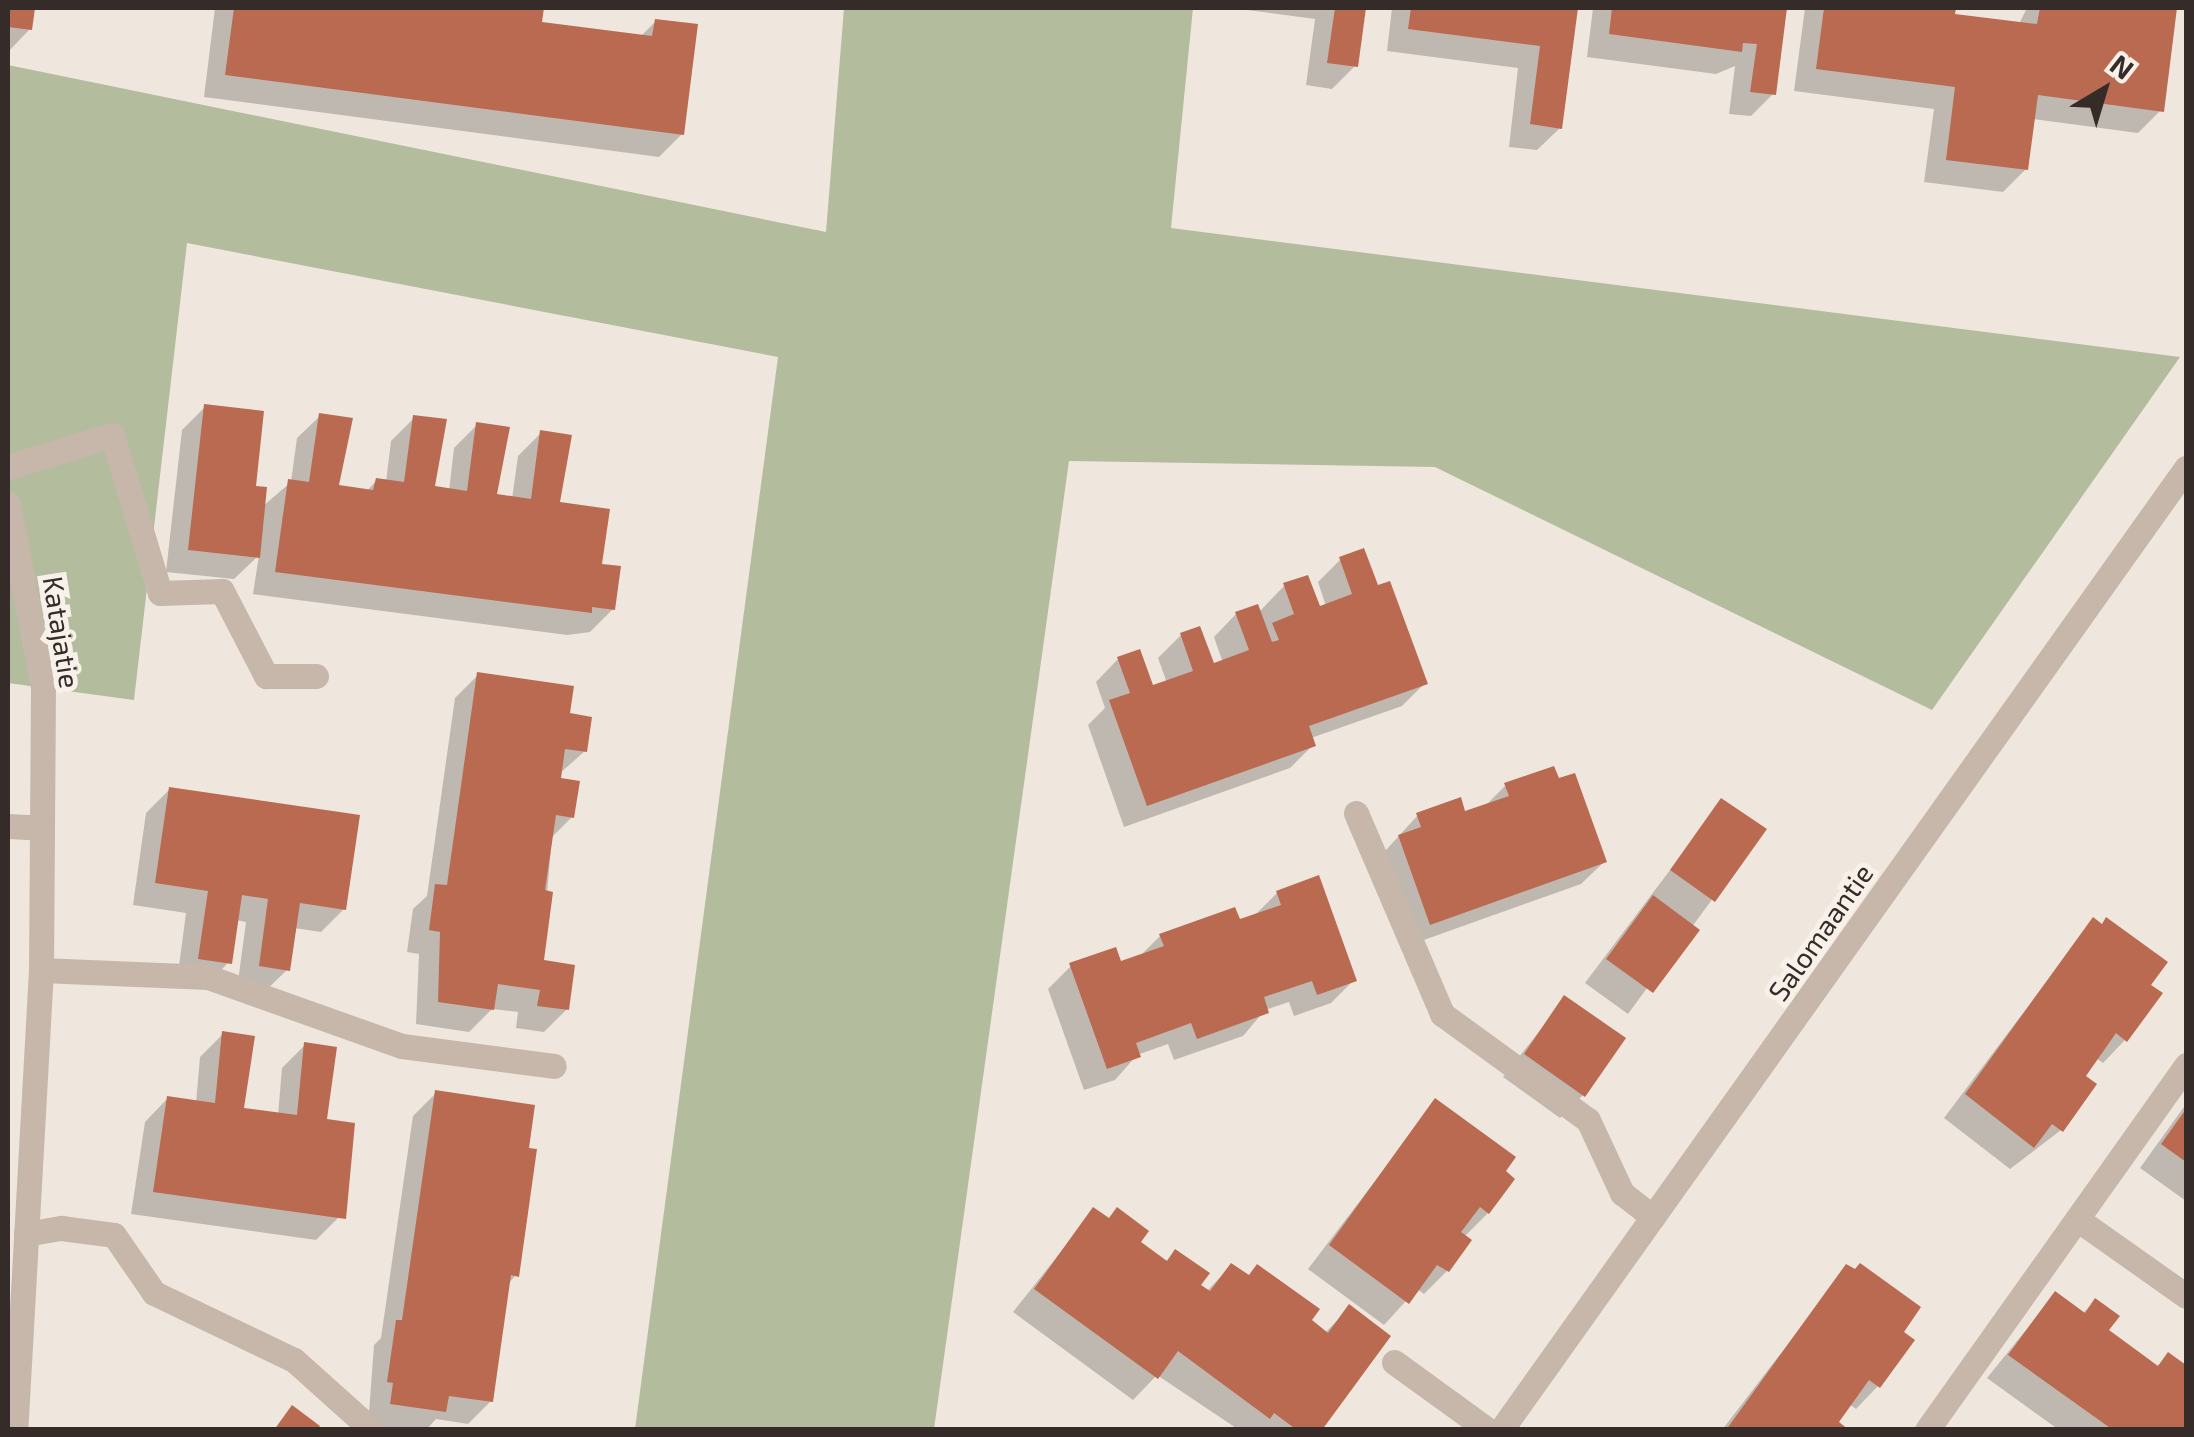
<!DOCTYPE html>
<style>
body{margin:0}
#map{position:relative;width:2194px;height:1437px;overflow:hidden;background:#efe7dd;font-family:"Exo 2",sans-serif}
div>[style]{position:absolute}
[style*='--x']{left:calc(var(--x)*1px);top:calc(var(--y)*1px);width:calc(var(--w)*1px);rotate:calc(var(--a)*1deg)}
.green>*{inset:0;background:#b3bd9e}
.shadow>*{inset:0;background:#0003}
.building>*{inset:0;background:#b96a51}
.minor>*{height:25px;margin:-12.5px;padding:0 12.5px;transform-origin:12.5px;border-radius:12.5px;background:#c6b7aa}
span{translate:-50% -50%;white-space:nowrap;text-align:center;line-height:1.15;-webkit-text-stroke:10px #f8f1e9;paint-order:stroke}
.street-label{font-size:28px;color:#352c29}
.frame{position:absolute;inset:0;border:10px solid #352c29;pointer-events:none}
.north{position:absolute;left:2054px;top:40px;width:100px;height:100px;-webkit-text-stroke:8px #f8f1e9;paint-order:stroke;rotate:38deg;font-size:28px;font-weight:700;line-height:40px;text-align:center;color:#352c29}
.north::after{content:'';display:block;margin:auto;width:35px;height:45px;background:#352c29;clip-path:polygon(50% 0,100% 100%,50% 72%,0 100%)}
</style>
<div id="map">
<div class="green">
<i style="clip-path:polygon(844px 8px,1193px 8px,1171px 228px,2180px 357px,1932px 710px,1435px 467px,1069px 461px,934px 1429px,635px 1429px,778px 357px,187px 243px,134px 700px,8px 683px,8px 65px,826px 232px)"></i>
</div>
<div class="shadow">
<i style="clip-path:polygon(8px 8px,33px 8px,30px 29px,8px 52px)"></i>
<i style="clip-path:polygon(215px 8px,460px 13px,465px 8px,542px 8px,539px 24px,640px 37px,656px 21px,682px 134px,659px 157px,204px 97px)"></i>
<i style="clip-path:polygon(1232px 8px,1364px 8px,1355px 66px,1332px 89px,1306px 85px,1315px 19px)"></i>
<i style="clip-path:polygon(1392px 8px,1576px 8px,1560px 128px,1537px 150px,1509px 147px,1518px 68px,1387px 51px)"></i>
<i style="clip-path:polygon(1593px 8px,1785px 8px,1774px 93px,1751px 116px,1729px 114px,1735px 66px,1716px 74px,1587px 57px)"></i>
<i style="clip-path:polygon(1805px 8px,1953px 8px,1952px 16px,2019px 24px,2027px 8px,2175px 8px,2161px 110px,2138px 133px,2033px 119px,2026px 169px,2003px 192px,1924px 182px,1934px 109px,1794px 91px)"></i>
<i style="clip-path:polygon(205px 407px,262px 507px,291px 482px,297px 438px,320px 416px,336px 488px,366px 492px,376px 481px,386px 482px,391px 441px,414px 418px,432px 488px,449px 491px,454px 448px,477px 425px,494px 496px,512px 499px,518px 456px,541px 433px,557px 505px,599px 566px,613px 609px,590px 632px,567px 635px,253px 594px,259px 555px,234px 579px,166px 572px,182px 430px)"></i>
<i style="clip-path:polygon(1341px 559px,1377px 588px,1425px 683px,1402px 706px,1311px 738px,1313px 745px,1290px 768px,1124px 827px,1088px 725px,1105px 708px,1096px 682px,1118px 659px,1151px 688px,1167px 683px,1158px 658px,1181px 635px,1212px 667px,1223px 663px,1214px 637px,1236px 614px,1259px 612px,1284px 586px,1318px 609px,1326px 606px,1318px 582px)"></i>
<i style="clip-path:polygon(478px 675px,568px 715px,585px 751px,559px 774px,572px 817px,552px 837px,541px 962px,567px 1009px,544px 1032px,516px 1028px,518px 1012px,492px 1009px,469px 1032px,416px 1024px,419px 954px,407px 952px,413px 909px,427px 896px,455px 698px)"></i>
<i style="clip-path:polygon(1506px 785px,1604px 862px,1581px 884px,1407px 946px,1376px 861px,1418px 815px,1464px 814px,1484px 807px)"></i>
<i style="clip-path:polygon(169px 790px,344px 909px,321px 932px,294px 928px,287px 970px,264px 992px,237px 989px,246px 922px,236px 920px,229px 962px,206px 985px,177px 981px,186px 913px,133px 905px,146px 813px)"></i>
<i style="clip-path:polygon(1722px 801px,1763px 830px,1628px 1014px,1585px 983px)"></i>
<i style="clip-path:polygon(1277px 893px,1354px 980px,1331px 1003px,1294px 1016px,1289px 1002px,1265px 1010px,1243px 1036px,1174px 1060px,1168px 1044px,1137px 1055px,1115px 1080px,1084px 1090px,1048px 989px,1071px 966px,1120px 964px,1138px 958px,1160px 936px,1253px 917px)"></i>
<i style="clip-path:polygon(2093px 920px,2125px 1040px,2103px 1063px,2096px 1058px,2082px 1077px,2094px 1084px,2061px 1130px,2010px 1169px,1944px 1118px)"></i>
<i style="clip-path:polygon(1565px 999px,1583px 1095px,1560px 1118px,1503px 1077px)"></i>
<i style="clip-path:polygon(223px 1034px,241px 1110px,278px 1115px,282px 1068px,305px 1045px,339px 1217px,316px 1240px,131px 1214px,145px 1122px,167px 1099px,196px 1103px,200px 1057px)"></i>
<i style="clip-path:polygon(436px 1093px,516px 1275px,507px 1285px,491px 1401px,468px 1424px,436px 1419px,426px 1430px,368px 1426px,374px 1345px,381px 1338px,413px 1116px)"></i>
<i style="clip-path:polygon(1436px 1101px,1502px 1172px,1488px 1213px,1464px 1237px,1447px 1271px,1424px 1294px,1417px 1289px,1384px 1325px,1308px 1269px)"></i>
<i style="clip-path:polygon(2186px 1104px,2186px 1201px,2140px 1168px)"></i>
<i style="clip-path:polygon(1094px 1210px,1165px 1262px,1176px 1252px,1206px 1292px,1231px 1266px,1324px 1334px,1349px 1308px,1319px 1430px,1239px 1430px,1157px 1375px,1133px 1400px,1013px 1312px)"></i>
<i style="clip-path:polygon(1847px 1267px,1900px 1333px,1878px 1386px,1856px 1409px,1849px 1404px,1835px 1422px,1845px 1430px,1722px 1430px)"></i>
<i style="clip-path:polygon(2055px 1294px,2082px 1314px,2095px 1301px,2106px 1331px,2156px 1367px,2169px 1355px,2186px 1368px,2180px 1383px,2186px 1388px,2186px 1430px,2059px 1430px,1987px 1378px)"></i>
</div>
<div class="building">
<i style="clip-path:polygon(8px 8px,35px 8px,32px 30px,8px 27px)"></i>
<i style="clip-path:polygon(234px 8px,544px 8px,542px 22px,652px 36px,655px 19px,698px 24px,684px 135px,225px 75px)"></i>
<i style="clip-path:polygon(1335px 8px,1366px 8px,1358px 67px,1327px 63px)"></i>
<i style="clip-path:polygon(1411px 8px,1578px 8px,1562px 129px,1530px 124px,1540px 46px,1408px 29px)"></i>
<i style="clip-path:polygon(1612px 8px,1787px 8px,1776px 95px,1750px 92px,1757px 44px,1743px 43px,1742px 52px,1609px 34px)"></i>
<i style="clip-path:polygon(1824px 8px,1956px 8px,1955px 14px,2037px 24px,2040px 8px,2177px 8px,2164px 112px,2038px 95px,2028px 170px,1946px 160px,1955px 87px,1816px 69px)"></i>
<i style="clip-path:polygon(204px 404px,264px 411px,256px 486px,267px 487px,260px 558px,188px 550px)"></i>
<i style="clip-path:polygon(319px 413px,353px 418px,339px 485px,373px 490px,376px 478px,404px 482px,413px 415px,447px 419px,435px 486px,467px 491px,476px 422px,510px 427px,497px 494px,531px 499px,540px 430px,572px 435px,560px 502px,610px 509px,602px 564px,621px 566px,615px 610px,592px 607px,592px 613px,275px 572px,288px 479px,309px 482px)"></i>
<i style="clip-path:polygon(1364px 548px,1378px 585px,1390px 581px,1428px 684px,1309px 726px,1316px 746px,1147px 806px,1109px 700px,1130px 693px,1117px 657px,1140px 649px,1153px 685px,1193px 671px,1180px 633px,1200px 626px,1214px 663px,1249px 650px,1235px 612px,1258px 604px,1272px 642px,1279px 640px,1272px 623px,1294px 614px,1283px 583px,1308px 575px,1320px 606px,1352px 594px,1339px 557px)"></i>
<i style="clip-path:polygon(477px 672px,574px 686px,570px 713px,592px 717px,587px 752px,565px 749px,561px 778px,580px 781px,574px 818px,556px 815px,545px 890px,553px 892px,544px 960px,575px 965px,569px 1010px,537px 1006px,540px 990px,498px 984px,494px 1010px,438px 1002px,440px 932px,429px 930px,435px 884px,447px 885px)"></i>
<i style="clip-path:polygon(1554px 766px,1559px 778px,1575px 773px,1607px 862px,1430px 925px,1398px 835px,1421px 827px,1416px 813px,1461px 797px,1465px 811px,1509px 796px,1504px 783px)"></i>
<i style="clip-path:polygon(169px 787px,360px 815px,346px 910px,300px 903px,290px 971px,259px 966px,268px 899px,242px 895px,232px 964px,198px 959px,208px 891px,155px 883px)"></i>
<i style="clip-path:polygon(1721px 798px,1767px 829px,1715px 902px,1670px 870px)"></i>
<i style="clip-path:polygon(1319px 875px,1357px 981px,1317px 995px,1312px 981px,1264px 997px,1269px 1013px,1197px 1039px,1191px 1023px,1136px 1043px,1141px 1057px,1107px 1069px,1069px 963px,1116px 947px,1121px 961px,1164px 946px,1159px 934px,1235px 907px,1240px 919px,1281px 905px,1276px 891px)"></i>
<i style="clip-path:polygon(1653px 895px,1700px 930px,1653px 993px,1606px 959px)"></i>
<i style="clip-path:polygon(2093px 917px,2102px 924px,2106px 917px,2168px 962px,2151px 985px,2163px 993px,2127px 1042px,2116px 1033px,2086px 1076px,2097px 1084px,2063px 1132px,2052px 1124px,2034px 1148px,1965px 1094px)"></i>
<i style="clip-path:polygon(1564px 995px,1626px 1038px,1585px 1097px,1524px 1054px)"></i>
<i style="clip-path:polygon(222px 1031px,255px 1036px,244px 1108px,297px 1115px,304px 1042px,337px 1047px,327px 1119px,355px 1123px,346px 1219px,153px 1192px,167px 1096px,215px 1103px)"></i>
<i style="clip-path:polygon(435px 1090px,535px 1105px,529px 1148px,537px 1149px,519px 1277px,511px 1275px,493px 1402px,449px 1396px,446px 1412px,390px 1404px,393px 1383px,387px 1382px,396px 1320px,402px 1320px)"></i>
<i style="clip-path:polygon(1435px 1098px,1516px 1157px,1506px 1171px,1515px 1179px,1489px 1214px,1480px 1207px,1461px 1232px,1472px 1240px,1449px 1272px,1437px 1265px,1409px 1304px,1329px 1245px)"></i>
<i style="clip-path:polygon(2186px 1109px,2186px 1162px,2161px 1144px)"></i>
<i style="clip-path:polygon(1093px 1207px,1109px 1218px,1117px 1207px,1149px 1231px,1141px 1242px,1167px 1261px,1175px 1249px,1210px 1273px,1201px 1285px,1210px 1291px,1231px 1263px,1249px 1275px,1257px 1264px,1320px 1309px,1312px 1320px,1328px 1333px,1349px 1304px,1391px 1336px,1322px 1430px,1297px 1430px,1274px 1413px,1270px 1419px,1178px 1351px,1158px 1379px,1034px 1289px)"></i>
<i style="clip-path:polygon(1860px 1263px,1921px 1307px,1904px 1332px,1915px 1340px,1880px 1388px,1869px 1380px,1839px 1422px,1849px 1430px,1726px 1430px,1846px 1264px,1855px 1269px)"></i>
<i style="clip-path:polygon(2055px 1291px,2085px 1313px,2095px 1298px,2120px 1316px,2109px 1330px,2158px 1366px,2168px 1352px,2186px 1365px,2186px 1430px,2113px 1430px,2008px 1355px)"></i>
<i style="clip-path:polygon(292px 1405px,320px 1426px,317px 1430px,274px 1430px)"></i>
</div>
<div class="minor">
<i style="--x:8;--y:467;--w:109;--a:-17.1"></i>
<i style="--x:112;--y:435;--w:165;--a:73.1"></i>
<i style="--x:160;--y:593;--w:62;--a:-1.8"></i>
<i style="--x:222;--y:591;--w:96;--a:62.6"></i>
<i style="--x:266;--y:676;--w:50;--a:0"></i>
<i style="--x:8;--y:504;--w:187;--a:79.2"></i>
<i style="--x:43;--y:688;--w:282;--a:90.4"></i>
<i style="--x:41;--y:970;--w:461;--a:93.2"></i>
<i style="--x:1356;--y:813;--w:219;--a:66.8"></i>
<i style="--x:1442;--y:1014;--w:180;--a:36"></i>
<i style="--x:1588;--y:1120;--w:81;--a:65"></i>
<i style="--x:1622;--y:1193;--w:39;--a:38"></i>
<i style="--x:8;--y:826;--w:34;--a:3"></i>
<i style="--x:41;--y:970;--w:167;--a:2.4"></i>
<i style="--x:208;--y:977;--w:206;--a:19.6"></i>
<i style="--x:402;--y:1046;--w:153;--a:7.5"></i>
<i style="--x:2077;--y:1219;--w:133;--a:35.2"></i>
<i style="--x:26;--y:1234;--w:36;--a:-10"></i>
<i style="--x:61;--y:1228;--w:53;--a:7.5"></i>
<i style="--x:114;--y:1235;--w:70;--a:55.4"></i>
<i style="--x:154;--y:1293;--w:155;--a:25.6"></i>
<i style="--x:294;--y:1360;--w:105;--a:41.9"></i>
<i style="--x:1394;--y:1362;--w:116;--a:35.9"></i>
<i style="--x:1501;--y:1430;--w:1181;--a:-54.55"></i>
<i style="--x:1927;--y:1430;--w:448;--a:-54.6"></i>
</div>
<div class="street-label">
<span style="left:62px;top:632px;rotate:81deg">Katajatie</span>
<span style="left:1820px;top:932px;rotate:-55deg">Salomaantie</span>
</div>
<div class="frame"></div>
<div class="north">N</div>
</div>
